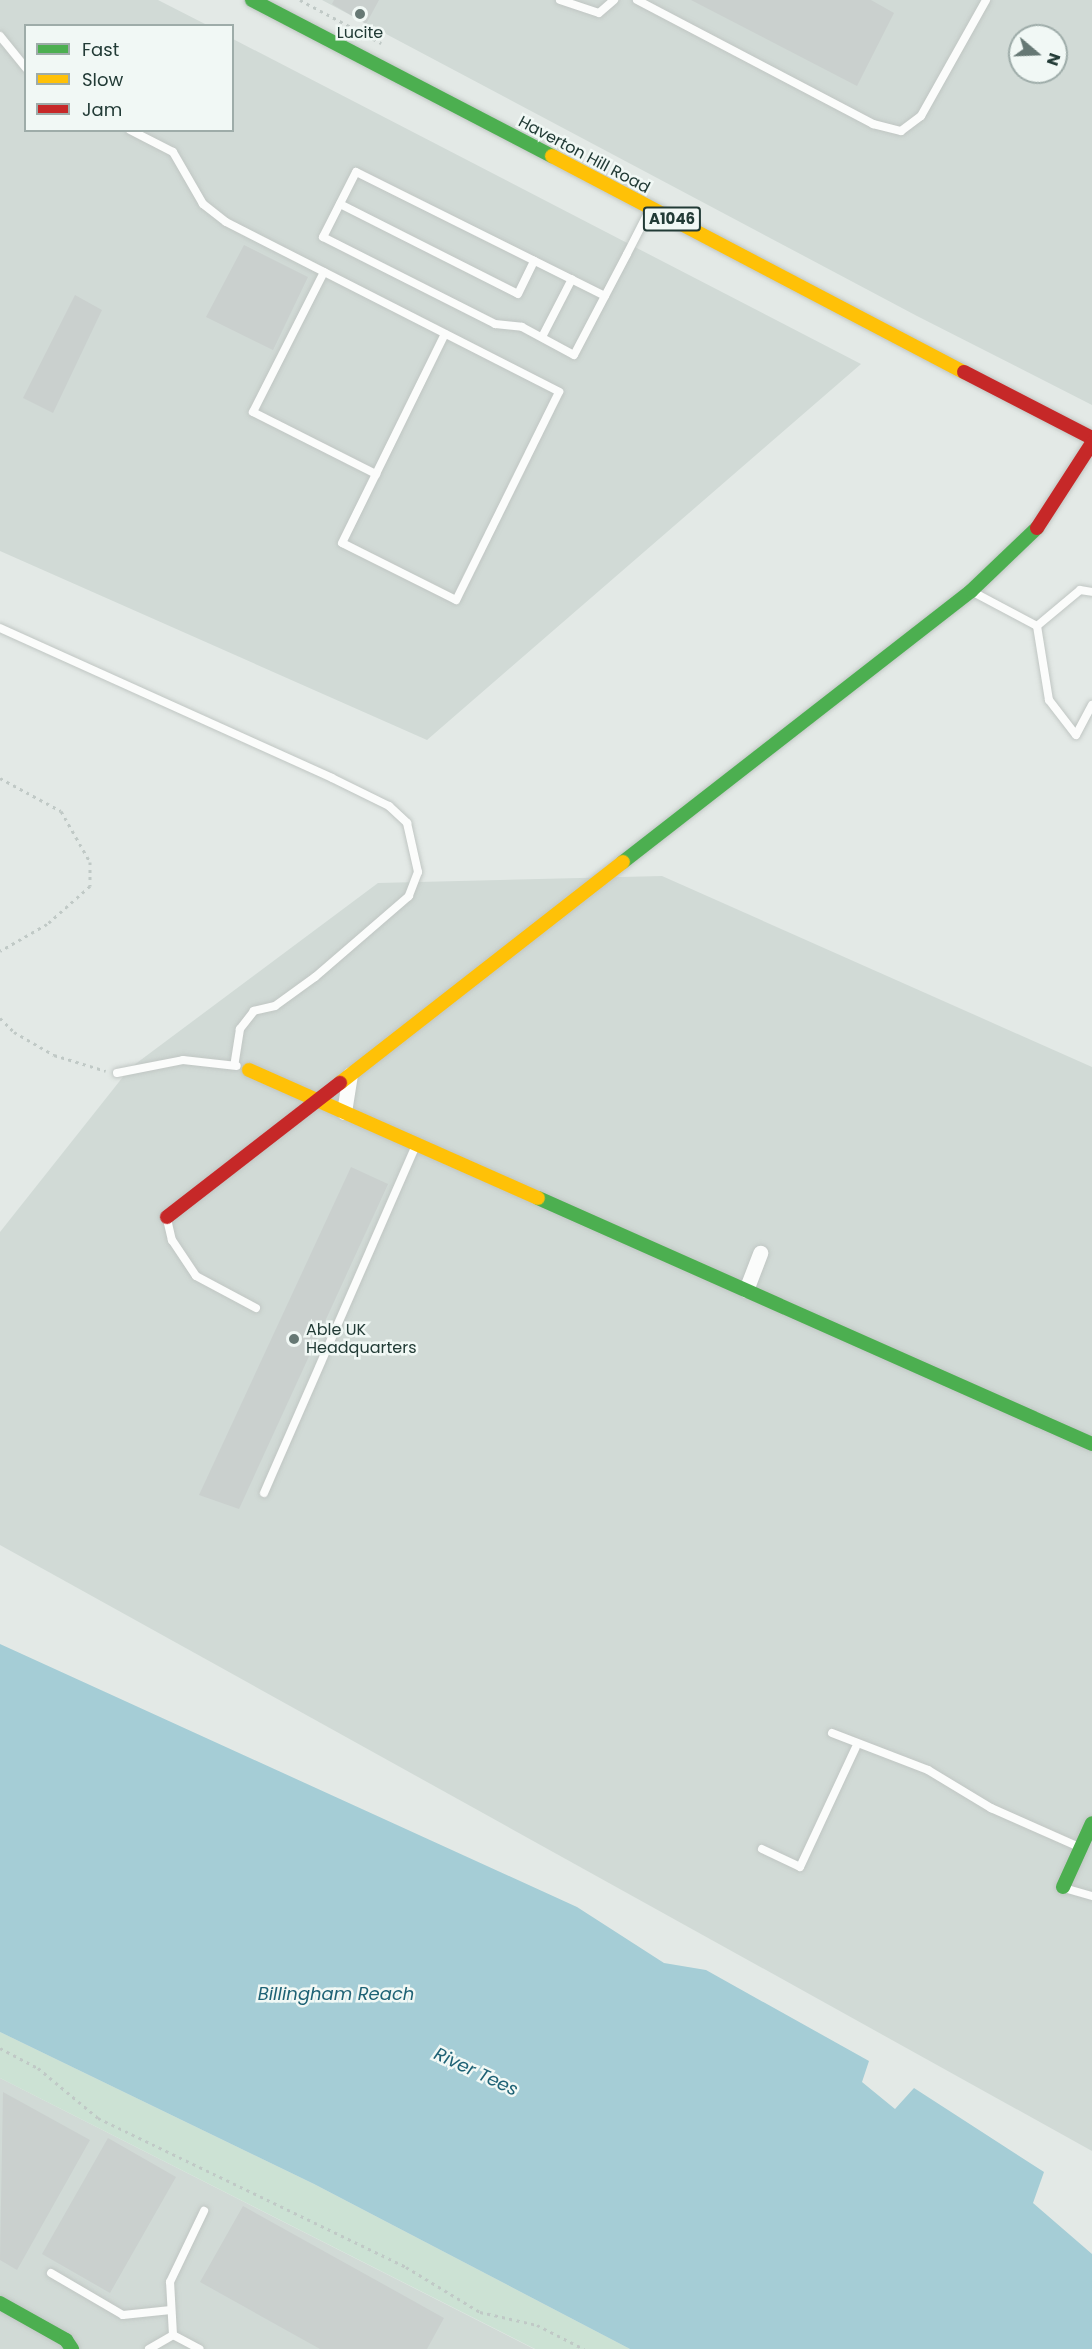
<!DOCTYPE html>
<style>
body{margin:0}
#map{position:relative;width:1092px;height:2349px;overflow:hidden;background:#e3e9e6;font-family:Poppins,sans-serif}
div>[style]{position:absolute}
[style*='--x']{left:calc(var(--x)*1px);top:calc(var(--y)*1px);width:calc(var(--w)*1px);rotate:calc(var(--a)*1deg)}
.built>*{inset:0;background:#d1dad6}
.green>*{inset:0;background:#cce2d4}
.water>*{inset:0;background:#a5cdd6}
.building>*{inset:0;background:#cad0ce}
.path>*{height:3px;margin-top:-1.5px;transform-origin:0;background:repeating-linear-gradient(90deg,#c0c9c6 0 3px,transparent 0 7.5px)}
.roads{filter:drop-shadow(0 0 2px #c0c6c3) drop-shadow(0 0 2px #c0c6c3)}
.lane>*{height:8px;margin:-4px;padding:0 4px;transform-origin:4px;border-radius:4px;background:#fbfcfb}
.street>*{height:15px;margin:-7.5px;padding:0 7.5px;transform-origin:7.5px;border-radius:7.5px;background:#fbfcfb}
.fast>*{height:14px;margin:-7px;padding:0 7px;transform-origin:7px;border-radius:7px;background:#4caf50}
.slow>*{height:14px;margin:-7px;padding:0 7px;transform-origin:7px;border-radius:7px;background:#ffc107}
.jam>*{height:14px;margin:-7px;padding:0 7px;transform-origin:7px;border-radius:7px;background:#c62828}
.dots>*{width:16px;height:16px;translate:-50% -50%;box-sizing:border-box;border:3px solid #f1f8f5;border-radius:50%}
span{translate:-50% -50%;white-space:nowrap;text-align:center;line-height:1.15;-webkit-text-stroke:5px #f1f8f5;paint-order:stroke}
.shield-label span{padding:2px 4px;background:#f1f8f5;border:2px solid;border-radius:4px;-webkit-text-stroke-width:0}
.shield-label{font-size:15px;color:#223b36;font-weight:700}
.poi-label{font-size:16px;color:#223b36}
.left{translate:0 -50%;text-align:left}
.street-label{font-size:16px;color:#223b36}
.water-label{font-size:18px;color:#1e6275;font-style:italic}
.legend{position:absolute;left:24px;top:24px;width:210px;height:108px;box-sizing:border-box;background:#f1f8f5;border:2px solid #9eaca9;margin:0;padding:8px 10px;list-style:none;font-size:18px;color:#223b36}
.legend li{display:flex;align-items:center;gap:12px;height:30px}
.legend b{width:30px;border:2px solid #9eaca9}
.north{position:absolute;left:1008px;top:24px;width:60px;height:60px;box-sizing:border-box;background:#f1f8f5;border:2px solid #9eaca9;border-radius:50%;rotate:109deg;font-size:16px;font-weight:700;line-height:24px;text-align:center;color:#223b36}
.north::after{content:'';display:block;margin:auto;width:21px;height:27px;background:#667874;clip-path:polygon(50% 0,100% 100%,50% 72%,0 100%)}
</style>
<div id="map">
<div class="built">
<i style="clip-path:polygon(0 0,158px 0,207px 25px,26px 26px,26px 130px,232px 130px,233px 39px,861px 364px,427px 740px,0 551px)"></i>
<i style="clip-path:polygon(evenodd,322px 0,1092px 0,1092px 405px,917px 316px,322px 0,1020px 36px,1056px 36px,1056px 72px,1020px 72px,1020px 36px)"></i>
<i style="clip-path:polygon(662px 876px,1092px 1067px,1092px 2151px,0 1545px,0 1232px,130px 1068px,378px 883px)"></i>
<i style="clip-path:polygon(0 2078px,534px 2349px,535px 2349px,0 2349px)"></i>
</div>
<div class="green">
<i style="clip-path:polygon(0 2032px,314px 2184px,630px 2349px,535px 2349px,0 2078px)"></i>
</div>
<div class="water">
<i style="clip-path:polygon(0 1644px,577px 1907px,664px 1963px,706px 1970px,869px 2061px,862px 2082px,895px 2109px,914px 2088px,1044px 2172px,1033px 2203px,1092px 2254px,1092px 2349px,630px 2349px,314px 2184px,0 2032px)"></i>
</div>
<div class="building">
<i style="clip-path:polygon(334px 0,379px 0,366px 24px,332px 4px)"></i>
<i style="clip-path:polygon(691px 0,871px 0,894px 13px,857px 86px)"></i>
<i style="clip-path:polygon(244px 245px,308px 277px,273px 350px,206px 317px)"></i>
<i style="clip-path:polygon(75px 295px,102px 310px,53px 413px,23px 398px)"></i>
<i style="clip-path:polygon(351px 1167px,388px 1184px,239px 1509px,199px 1495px)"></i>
<i style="clip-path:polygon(3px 2092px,90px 2140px,17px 2270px,0 2260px)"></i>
<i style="clip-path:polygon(108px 2138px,176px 2177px,110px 2293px,42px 2254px)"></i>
<i style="clip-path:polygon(243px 2206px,444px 2318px,427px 2349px,320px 2349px,200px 2282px)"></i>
</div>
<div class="path">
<i style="--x:300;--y:0;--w:92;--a:28"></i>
<i style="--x:0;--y:778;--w:69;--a:28.4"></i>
<i style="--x:61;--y:811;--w:59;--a:60.4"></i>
<i style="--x:90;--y:862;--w:24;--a:90"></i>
<i style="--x:90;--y:886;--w:57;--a:138.5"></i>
<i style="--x:47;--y:924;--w:54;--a:150.1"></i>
<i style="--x:0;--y:1018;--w:20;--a:45"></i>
<i style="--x:14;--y:1032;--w:46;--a:29.9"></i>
<i style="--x:54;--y:1055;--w:54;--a:17.1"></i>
<i style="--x:0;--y:2048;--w:43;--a:27.8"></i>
<i style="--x:38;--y:2068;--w:78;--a:39.8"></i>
<i style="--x:98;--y:2118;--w:342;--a:25.8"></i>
<i style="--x:406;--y:2267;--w:87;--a:31.3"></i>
<i style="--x:480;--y:2312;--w:58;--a:12.8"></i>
<i style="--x:537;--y:2325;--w:53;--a:27.1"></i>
</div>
<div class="roads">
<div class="lane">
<i style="--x:560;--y:0;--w:41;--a:18.4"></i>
<i style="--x:599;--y:13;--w:20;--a:-41"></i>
<i style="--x:637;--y:0;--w:267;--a:27.7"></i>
<i style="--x:873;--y:124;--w:29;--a:14"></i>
<i style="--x:901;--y:131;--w:25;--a:-37"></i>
<i style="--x:921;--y:116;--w:133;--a:-60.7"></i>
<i style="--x:0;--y:36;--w:41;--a:50.9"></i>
<i style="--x:130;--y:130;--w:48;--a:27.1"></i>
<i style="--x:173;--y:152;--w:60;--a:60"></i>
<i style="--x:203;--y:204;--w:29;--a:38"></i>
<i style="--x:226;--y:222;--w:374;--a:27"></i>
<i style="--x:559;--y:392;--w:232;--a:116.3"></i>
<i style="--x:456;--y:600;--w:127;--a:-153.4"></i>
<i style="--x:342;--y:543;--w:233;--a:-63.8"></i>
<i style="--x:340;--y:204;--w:199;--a:26.8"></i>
<i style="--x:518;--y:294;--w:37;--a:-64"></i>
<i style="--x:324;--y:272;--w:157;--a:116.9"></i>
<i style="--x:253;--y:412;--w:138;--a:26.8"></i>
<i style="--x:605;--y:296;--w:278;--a:-153.5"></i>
<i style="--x:356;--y:172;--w:73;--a:116.9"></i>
<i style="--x:323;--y:237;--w:193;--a:26.8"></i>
<i style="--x:495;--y:324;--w:27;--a:6"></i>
<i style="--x:522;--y:327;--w:59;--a:28.3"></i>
<i style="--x:574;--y:355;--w:114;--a:-62.3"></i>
<i style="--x:627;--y:254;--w:51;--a:-62.9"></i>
<i style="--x:542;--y:337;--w:65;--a:-62.7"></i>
<i style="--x:973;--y:592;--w:72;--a:28"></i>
<i style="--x:1037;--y:626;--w:75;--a:80.8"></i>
<i style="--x:1049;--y:700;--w:44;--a:52.4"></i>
<i style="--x:1076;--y:735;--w:34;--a:-62"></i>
<i style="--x:1037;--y:626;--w:56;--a:-39.9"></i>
<i style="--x:1080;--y:590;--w:12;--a:9"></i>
<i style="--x:0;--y:628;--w:364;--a:24.3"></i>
<i style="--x:332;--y:778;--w:64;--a:26.2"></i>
<i style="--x:389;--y:806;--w:25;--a:43"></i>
<i style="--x:407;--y:823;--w:50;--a:77.3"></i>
<i style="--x:418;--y:872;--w:26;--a:111"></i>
<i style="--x:409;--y:896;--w:124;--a:139.2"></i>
<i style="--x:315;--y:977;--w:49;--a:144.1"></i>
<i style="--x:275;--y:1006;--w:22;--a:167"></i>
<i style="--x:254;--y:1011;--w:23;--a:128"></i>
<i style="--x:240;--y:1029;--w:36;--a:99"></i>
<i style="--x:117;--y:1073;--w:67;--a:-11.1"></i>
<i style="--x:183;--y:1060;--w:54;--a:6.3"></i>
<i style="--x:167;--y:1219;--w:22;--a:77"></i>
<i style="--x:172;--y:1240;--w:43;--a:56.3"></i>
<i style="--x:196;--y:1276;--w:68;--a:28.1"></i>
<i style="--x:264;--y:1493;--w:380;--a:-66.4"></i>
<i style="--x:832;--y:1733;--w:103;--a:21.1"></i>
<i style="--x:928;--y:1770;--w:74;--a:31.1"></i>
<i style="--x:991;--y:1808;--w:96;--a:23.9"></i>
<i style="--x:762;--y:1849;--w:42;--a:25.3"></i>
<i style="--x:800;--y:1867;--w:132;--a:-65"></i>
<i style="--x:1064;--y:1888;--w:29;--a:16"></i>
<i style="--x:51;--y:2273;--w:83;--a:30.3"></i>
<i style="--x:123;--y:2315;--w:48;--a:-5.9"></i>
<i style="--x:173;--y:2335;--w:53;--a:-93.2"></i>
<i style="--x:170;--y:2282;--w:79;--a:-64.4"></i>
<i style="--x:149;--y:2349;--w:28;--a:-30"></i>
<i style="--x:173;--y:2335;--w:30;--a:28"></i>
</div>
<div class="street">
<i style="--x:344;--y:1112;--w:38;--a:-81"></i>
<i style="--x:746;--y:1290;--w:40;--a:-69"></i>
</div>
<div class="fast">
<i style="--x:252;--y:0;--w:338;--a:27.5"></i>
<i style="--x:623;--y:862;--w:441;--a:-37.9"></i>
<i style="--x:971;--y:591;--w:91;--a:-43.7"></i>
<i style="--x:538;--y:1198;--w:606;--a:23.94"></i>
<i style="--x:1063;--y:1887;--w:70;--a:-65.6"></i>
<i style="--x:0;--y:2303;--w:76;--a:29.3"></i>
<i style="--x:66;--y:2340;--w:11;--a:56"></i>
</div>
<div class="slow">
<i style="--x:552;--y:156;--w:465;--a:27.7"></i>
<i style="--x:249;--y:1070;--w:316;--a:23.9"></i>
<i style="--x:340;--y:1083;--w:359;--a:-38"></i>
</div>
<div class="jam">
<i style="--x:964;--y:372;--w:144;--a:27.3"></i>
<i style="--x:1037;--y:528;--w:101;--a:-57.1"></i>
<i style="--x:167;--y:1217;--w:219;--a:-37.8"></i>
</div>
</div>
<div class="dots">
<i style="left:360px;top:14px;background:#667874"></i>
<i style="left:294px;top:1339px;background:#667874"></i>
</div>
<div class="shield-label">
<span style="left:672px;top:219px">A1046</span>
</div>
<div class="poi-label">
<span style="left:360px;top:33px">Lucite</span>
<span class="left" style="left:306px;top:1339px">Able UK<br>Headquarters</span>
</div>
<div class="street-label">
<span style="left:584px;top:155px;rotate:28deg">Haverton Hill Road</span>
</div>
<div class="water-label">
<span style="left:336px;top:1994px">Billingham Reach</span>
<span style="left:476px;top:2072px;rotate:25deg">River Tees</span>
</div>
<ul class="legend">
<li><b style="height:8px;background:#4caf50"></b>Fast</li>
<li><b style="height:8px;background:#ffc107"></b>Slow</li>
<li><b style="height:8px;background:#c62828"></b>Jam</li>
</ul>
<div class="north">N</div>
</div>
